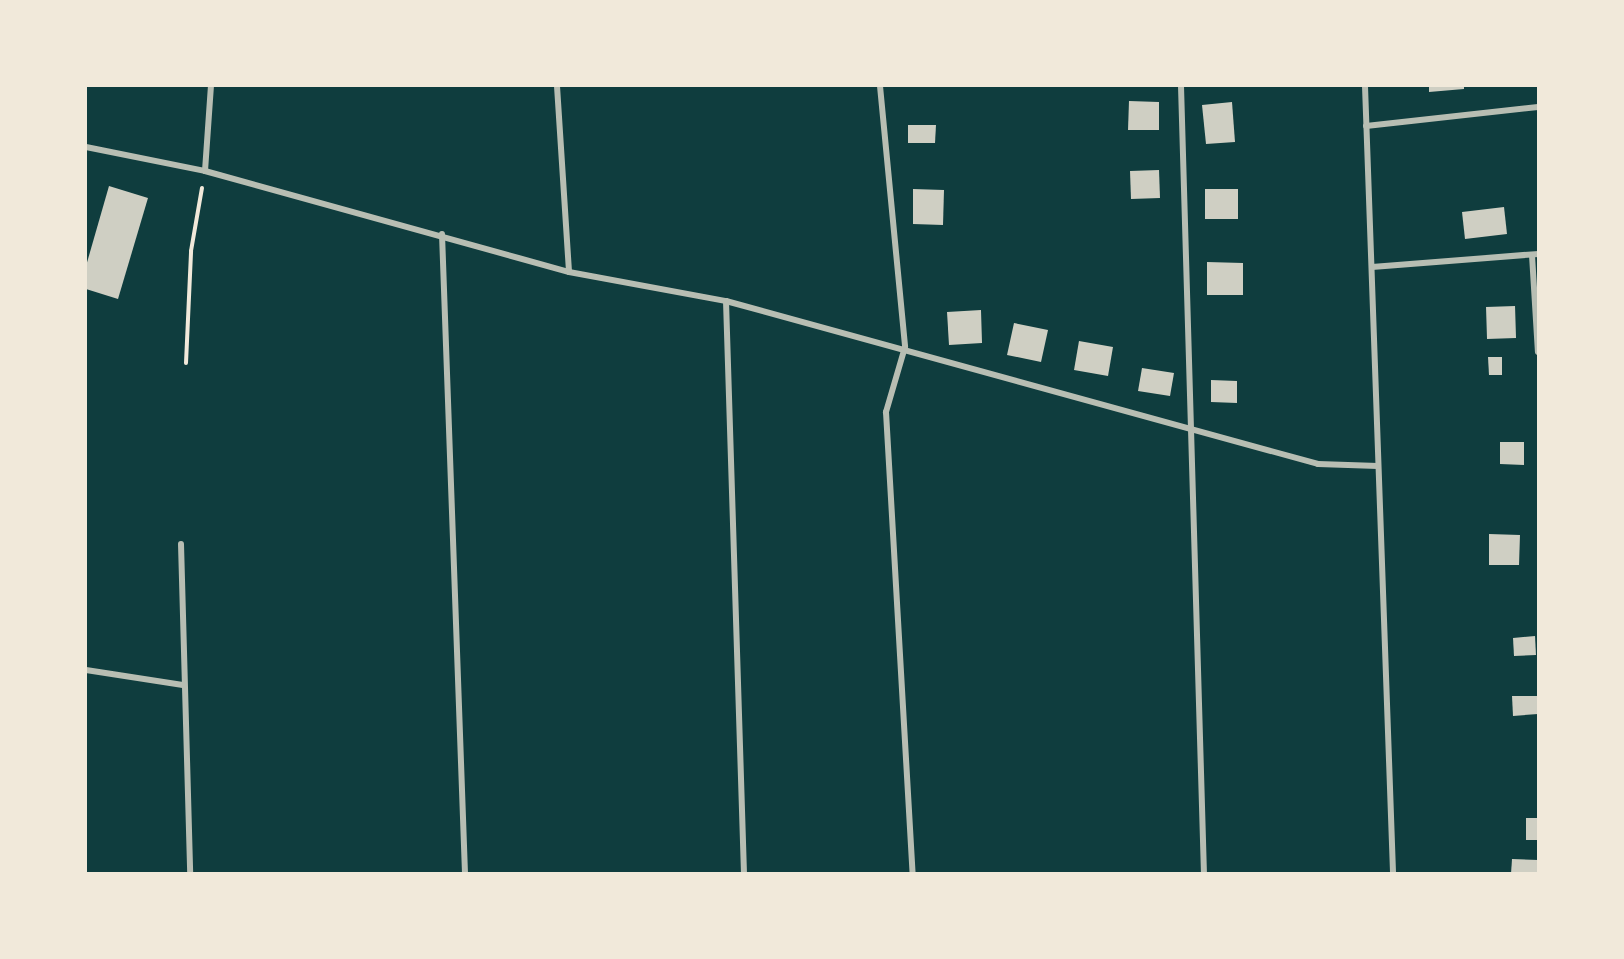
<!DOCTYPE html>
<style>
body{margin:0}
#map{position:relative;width:1624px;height:959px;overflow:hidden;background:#0f3d3e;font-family:"Source Sans 3",sans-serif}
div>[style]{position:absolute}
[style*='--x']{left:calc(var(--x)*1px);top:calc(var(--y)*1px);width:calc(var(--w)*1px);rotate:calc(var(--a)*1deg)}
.building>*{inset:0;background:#cfcfc3}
.path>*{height:4px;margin:-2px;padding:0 2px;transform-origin:2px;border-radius:2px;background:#f1e9da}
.minor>*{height:6px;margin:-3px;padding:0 3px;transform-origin:3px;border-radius:3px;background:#b8beb3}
span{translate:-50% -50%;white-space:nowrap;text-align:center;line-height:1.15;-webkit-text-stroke:6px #f1e9da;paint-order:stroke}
.frame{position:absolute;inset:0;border:87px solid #f1e9da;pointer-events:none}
</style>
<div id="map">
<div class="building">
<i style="clip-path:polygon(1429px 86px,1464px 86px,1464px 89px,1429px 92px)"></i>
<i style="clip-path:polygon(1129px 101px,1159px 102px,1159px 130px,1128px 130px)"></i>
<i style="clip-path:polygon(1232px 102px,1235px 142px,1206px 144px,1202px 105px)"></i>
<i style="clip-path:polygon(908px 125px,936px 125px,935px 143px,908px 143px)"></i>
<i style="clip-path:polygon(1159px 170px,1160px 198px,1131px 199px,1130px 171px)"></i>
<i style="clip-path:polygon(109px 186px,148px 198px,118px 299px,86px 289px,86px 266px)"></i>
<i style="clip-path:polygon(913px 189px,944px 190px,943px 225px,913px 224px)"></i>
<i style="clip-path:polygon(1205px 189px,1238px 189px,1238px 219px,1205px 219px)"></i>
<i style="clip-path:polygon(1504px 207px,1507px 234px,1465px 239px,1462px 212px)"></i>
<i style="clip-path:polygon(1207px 262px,1243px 263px,1243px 295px,1207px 295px)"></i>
<i style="clip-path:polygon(1515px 306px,1516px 338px,1487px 339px,1486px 307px)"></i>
<i style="clip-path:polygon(981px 310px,982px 343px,949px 345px,947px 312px)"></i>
<i style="clip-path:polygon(1014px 323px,1048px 330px,1041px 362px,1007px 355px)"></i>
<i style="clip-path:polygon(1079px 341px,1113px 347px,1108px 376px,1074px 370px)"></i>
<i style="clip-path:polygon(1488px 357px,1502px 357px,1502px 375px,1489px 375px)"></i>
<i style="clip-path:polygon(1142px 368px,1174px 373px,1170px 396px,1138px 391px)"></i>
<i style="clip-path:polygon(1211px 380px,1237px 381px,1237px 403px,1211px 402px)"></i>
<i style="clip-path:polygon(1500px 442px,1524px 442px,1524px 465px,1500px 464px)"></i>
<i style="clip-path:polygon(1489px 534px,1520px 535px,1519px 565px,1489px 565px)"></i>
<i style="clip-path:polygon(1535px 636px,1536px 655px,1514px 656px,1513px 638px)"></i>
<i style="clip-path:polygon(1512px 696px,1538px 696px,1538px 714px,1513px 716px)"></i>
<i style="clip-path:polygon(1526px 818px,1538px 818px,1538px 840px,1526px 840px)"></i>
<i style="clip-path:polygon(1512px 859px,1538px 860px,1538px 874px,1511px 874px)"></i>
</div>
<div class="path">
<i style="--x:186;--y:363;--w:112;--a:-87.4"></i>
<i style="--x:191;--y:251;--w:64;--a:-80.1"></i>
</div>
<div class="minor">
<i style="--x:557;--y:86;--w:186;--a:86.3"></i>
<i style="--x:880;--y:86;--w:262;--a:84.5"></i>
<i style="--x:905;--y:347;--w:68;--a:106.3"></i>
<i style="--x:886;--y:412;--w:463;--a:86.7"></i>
<i style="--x:1181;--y:86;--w:788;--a:88.33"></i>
<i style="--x:1365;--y:86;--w:788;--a:87.96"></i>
<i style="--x:1366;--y:126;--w:173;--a:-6.3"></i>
<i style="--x:86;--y:147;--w:121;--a:11.4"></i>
<i style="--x:205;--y:171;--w:378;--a:15.5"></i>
<i style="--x:569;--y:272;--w:160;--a:10.5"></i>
<i style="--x:726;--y:301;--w:614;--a:15.39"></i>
<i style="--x:1318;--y:464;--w:60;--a:1.9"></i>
<i style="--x:205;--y:171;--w:85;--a:-86"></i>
<i style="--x:442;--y:234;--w:640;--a:87.94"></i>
<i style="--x:1532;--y:255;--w:97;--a:86.5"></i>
<i style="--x:1372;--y:267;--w:167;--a:-4.5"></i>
<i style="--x:726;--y:301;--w:573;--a:88.2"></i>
<i style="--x:181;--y:544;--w:330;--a:88.4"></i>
<i style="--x:86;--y:670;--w:98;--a:8.8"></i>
</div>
<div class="frame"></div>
</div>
